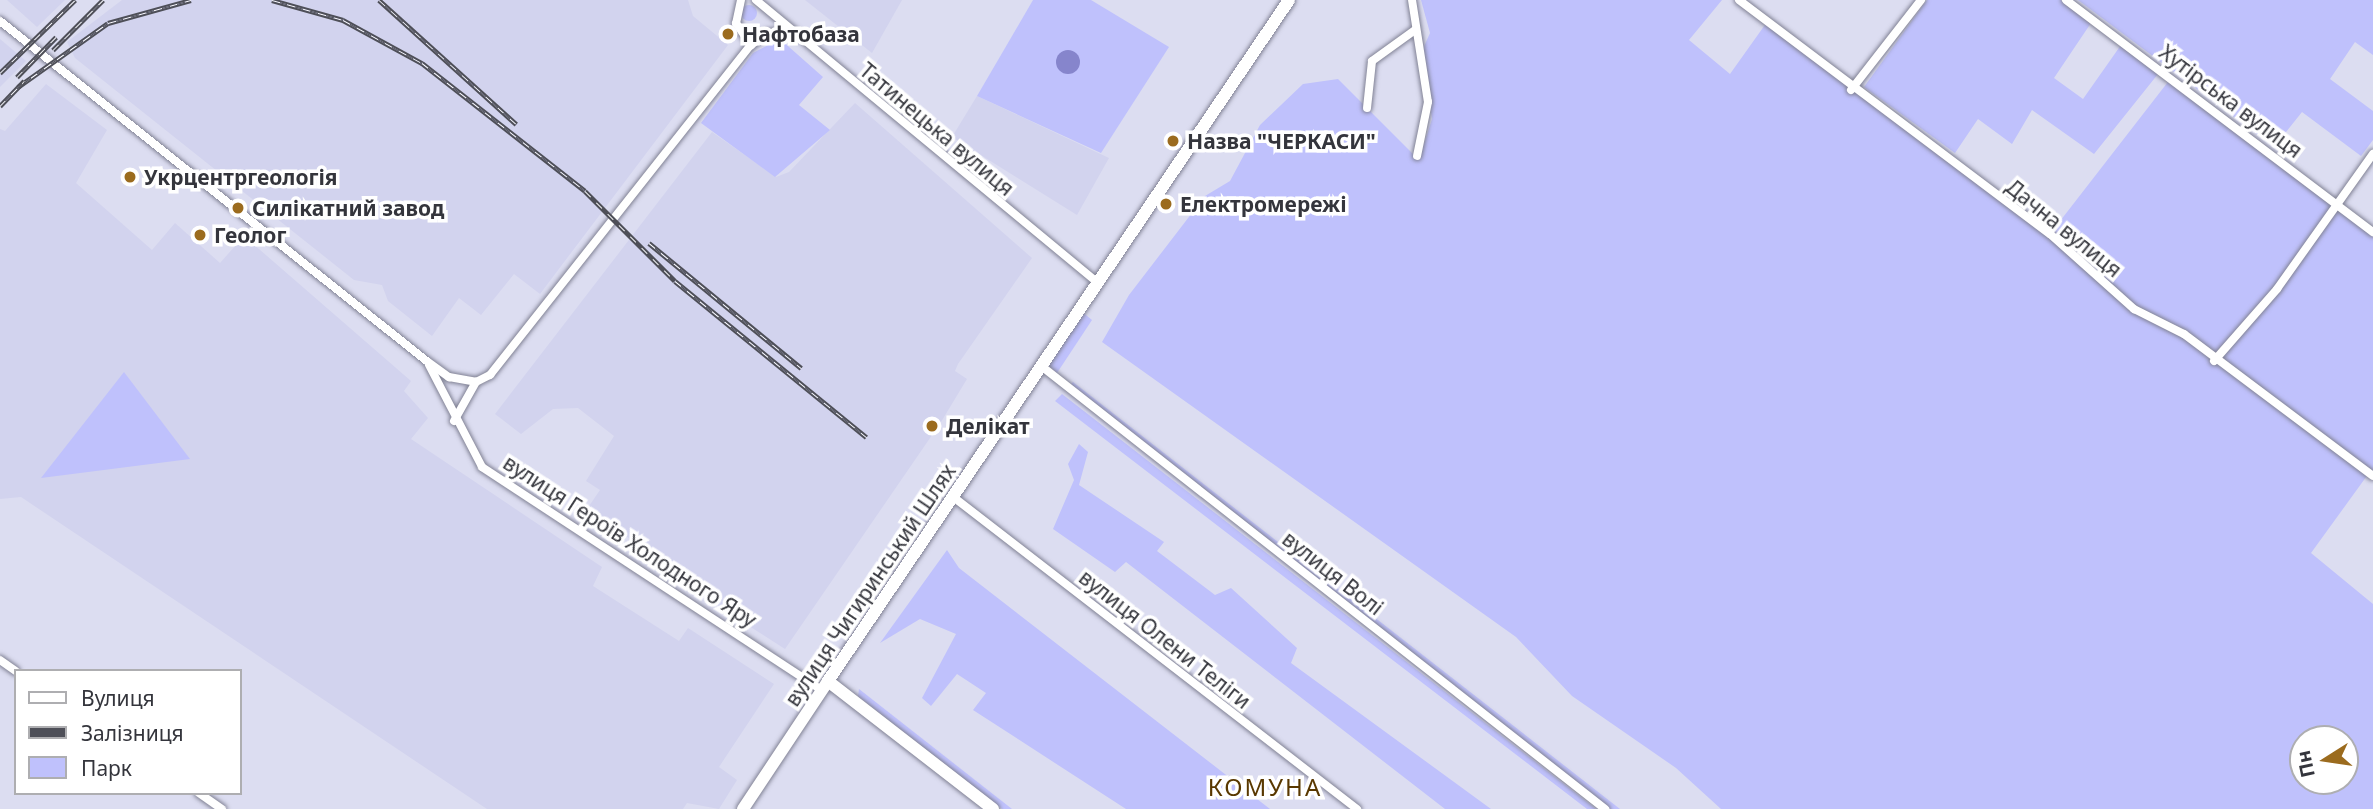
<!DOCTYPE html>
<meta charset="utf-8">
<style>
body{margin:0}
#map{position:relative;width:2373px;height:809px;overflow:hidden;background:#dcddf1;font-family:"Noto Sans",sans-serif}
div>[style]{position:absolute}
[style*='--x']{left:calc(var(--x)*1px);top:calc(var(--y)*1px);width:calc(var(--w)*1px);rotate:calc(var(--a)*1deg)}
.built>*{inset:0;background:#d2d3ee}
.green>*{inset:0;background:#bfc1fc}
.round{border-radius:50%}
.water>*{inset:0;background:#8685cc}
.roads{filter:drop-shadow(0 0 2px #818294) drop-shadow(0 0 2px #818294)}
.minor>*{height:8px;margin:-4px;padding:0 4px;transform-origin:4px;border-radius:4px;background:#fff}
.secondary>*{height:12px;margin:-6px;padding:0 6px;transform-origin:6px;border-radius:6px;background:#fff}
.primary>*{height:12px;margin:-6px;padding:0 6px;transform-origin:6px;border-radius:6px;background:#fff}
.rail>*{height:5px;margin-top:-2.5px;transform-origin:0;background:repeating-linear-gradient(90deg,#fff 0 8px,#4e4f58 0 16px);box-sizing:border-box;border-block:2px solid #4e4f58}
.dots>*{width:19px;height:19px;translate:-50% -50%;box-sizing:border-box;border:4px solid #fff;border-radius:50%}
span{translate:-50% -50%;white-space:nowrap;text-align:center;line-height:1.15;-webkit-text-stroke:7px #fff;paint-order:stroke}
.poi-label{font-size:21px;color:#34353c;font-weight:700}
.left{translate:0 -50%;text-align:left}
.street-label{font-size:21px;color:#34353c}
.quarter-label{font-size:24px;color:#593800;letter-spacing:2px}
.legend{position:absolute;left:14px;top:669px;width:228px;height:126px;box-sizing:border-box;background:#fff;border:2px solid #aeaeb1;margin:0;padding:9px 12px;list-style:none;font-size:21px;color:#34353c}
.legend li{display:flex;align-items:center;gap:14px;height:35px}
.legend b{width:35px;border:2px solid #aeaeb1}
.north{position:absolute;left:2289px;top:725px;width:70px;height:70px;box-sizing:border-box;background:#fff;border:2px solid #aeaeb1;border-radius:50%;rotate:258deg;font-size:19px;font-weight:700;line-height:28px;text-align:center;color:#34353c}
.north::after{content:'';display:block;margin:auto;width:24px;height:32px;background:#9b6b1e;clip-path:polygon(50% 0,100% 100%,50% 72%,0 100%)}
</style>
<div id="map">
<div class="built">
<i style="clip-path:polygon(7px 0,65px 0,37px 27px)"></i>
<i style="clip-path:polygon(122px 0,688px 0,693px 16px,728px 45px,540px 294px,514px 274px,481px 315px,459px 298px,432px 336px,388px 301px,382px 285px,354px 280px,75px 58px,67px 42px)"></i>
<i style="clip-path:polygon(805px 0,902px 0,872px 53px)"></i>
<i style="clip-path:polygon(0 39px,26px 61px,0 87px)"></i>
<i style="clip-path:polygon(46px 84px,107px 130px,76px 183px,152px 250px,175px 223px,220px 263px,244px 236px,411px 381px,404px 391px,428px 418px,411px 439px,602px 567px,593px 586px,679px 641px,688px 628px,774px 684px,719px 767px,737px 780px,719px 809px,687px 803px,683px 809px,487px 809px,21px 497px,0 499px,0 129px,5px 131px)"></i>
<i style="clip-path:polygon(977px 96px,1109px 158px,1077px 215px,952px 137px)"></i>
<i style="clip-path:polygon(855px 103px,1032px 258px,958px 364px,955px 371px,967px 379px,941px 422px,785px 649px,680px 582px,681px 574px,587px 509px,600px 490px,586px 481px,614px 436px,578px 408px,553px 409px,521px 434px,495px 414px,712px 132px,776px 177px,789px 172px)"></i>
</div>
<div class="green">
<i style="clip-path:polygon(1033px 0,1091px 0,1169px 47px,1101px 153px,977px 96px)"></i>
<i style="clip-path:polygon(evenodd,1421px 0,1722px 0,1689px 40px,1730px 74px,1767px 22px,2050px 234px,2171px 78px,2373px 232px,2373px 476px,2369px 473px,2311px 553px,2373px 604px,2373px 809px,1721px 809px,1676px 768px,1572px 696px,1516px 637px,1102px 342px,1129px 295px,1205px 196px,1230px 181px,1260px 125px,1303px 84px,1338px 79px,1419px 160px,1432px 119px,1422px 51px,1430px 33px,1421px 0,2303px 739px,2345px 739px,2345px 781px,2303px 781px,2303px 739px)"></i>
<i style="clip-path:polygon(1927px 0,2061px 0,2091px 23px,2054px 78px,2083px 99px,2121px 45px,2158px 74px,2094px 154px,2032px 110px,2012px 144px,1978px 119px,1955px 153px,1864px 87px)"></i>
<i style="clip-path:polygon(2078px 0,2373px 0,2373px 55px,2355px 42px,2330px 79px,2373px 111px,2373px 140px,2361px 156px,2302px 112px,2274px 147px)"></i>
<i class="round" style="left:741px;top:5px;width:16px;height:16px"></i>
<i style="clip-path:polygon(780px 39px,823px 77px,799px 105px,830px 130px,775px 177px,701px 123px,753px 53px)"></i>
<i style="clip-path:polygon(1081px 311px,1092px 320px,1057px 373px,1045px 363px)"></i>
<i style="clip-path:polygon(124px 372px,190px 459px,41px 478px)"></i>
<i style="clip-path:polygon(1073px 382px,1620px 809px,1610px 809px,1069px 386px)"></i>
<i style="clip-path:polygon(1062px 394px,1417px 670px,1596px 809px,1587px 809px,1055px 401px)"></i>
<i style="clip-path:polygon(1079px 444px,1088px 452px,1079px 485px,1164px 542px,1157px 551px,1215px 595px,1231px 588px,1297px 648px,1291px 663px,1491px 809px,1445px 809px,1126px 562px,1115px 572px,1053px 529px,1074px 480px,1068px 464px)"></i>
<i style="clip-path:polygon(947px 550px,959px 568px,1270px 809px,1126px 809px,973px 710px,986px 693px,957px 674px,931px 706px,922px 698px,956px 634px,920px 619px,880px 643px)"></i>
<i style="clip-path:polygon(859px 689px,1012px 809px,1002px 809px,858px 696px)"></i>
</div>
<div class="water">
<i class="round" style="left:1056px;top:50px;width:24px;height:24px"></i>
</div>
<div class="roads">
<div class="minor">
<i style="--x:741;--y:0;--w:24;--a:102"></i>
<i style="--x:736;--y:23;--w:27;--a:56"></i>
<i style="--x:756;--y:0;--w:442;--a:39.6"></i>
<i style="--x:1412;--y:0;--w:103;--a:81.1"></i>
<i style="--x:1428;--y:102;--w:55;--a:101.5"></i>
<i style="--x:1739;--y:0;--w:389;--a:37"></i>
<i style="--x:2050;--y:234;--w:113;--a:41.8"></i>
<i style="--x:2134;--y:309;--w:56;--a:26.6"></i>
<i style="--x:2184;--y:334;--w:236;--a:36.9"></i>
<i style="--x:2066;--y:0;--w:385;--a:37.1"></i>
<i style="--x:0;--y:21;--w:547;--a:38.55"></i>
<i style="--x:428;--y:362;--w:26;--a:36"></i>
<i style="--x:449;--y:377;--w:27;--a:10"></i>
<i style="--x:476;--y:382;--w:16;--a:-27"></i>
<i style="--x:490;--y:375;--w:421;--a:-51.7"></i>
<i style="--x:751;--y:45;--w:19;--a:-36"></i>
<i style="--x:766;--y:34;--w:24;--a:-9"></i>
<i style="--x:1851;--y:90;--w:114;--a:-52.1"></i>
<i style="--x:1367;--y:108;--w:47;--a:-83.9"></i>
<i style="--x:1372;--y:61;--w:53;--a:-35.8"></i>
<i style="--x:2214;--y:361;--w:96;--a:-48.8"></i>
<i style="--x:2277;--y:289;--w:166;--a:-54.6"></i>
<i style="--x:429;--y:365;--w:115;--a:62.5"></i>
<i style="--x:482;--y:467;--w:407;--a:33.3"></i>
<i style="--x:1040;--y:365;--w:719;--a:38.16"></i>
<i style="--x:454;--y:421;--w:45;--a:-60.6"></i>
<i style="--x:952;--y:496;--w:512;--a:37.7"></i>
<i style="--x:0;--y:660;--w:19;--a:35"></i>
<i style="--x:199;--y:793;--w:28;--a:35"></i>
</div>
<div class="secondary">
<i style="--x:743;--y:809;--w:154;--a:-56.4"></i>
</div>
<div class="primary">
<i style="--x:993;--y:809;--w:209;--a:-142.2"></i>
<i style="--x:828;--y:681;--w:822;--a:-55.9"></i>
</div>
</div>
<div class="rail">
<i style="--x:272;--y:0;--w:74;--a:15.7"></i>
<i style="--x:343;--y:20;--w:90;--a:28.6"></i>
<i style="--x:422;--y:63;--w:207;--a:38.1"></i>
<i style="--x:585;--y:191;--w:127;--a:45"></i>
<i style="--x:675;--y:281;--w:247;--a:39.2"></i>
<i style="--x:379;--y:0;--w:185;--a:42.1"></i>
<i style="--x:53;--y:50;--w:71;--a:-45"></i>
<i style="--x:0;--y:73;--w:105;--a:-44.2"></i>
<i style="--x:17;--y:77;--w:56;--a:-45.7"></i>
<i style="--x:18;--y:87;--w:110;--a:-35.4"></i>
<i style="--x:108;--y:23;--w:86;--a:-15.5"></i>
<i style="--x:0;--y:106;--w:35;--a:-46"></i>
<i style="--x:649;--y:243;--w:197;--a:39.4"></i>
</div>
<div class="dots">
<i style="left:728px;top:34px;background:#9b6b1e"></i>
<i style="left:1173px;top:141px;background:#9b6b1e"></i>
<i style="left:130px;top:177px;background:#9b6b1e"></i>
<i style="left:1166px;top:204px;background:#9b6b1e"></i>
<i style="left:238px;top:208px;background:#9b6b1e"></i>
<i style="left:200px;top:235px;background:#9b6b1e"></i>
<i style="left:932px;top:426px;background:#9b6b1e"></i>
</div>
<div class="poi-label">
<span class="left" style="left:742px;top:34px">Нафтобаза</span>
<span class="left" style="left:1187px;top:141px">Назва "ЧЕРКАСИ"</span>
<span class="left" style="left:144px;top:177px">Укрцентргеологія</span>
<span class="left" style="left:1180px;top:204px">Електромережі</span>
<span class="left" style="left:252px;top:208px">Силікатний завод</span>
<span class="left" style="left:214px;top:235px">Геолог</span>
<span class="left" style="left:946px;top:426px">Делікат</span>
</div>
<div class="street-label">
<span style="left:2231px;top:101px;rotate:37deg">Хутірська вулиця</span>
<span style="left:937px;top:129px;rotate:40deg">Татинецька вулиця</span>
<span style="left:2064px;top:228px;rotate:39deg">Дачна вулиця</span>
<span style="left:630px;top:541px;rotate:33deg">вулиця Героїв Холодного Яру</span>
<span style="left:1333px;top:573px;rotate:38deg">вулиця Волі</span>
<span style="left:870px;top:585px;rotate:-56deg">вулиця Чигиринський Шлях</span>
<span style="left:1165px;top:639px;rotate:38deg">вулиця Олени Теліги</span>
</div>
<div class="quarter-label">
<span style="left:1265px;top:787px">КОМУНА</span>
</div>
<ul class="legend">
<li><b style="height:9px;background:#fff"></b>Вулиця</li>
<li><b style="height:9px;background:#4e4f58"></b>Залізниця</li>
<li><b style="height:19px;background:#bfc1fc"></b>Парк</li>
</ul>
<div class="north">Пн</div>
</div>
